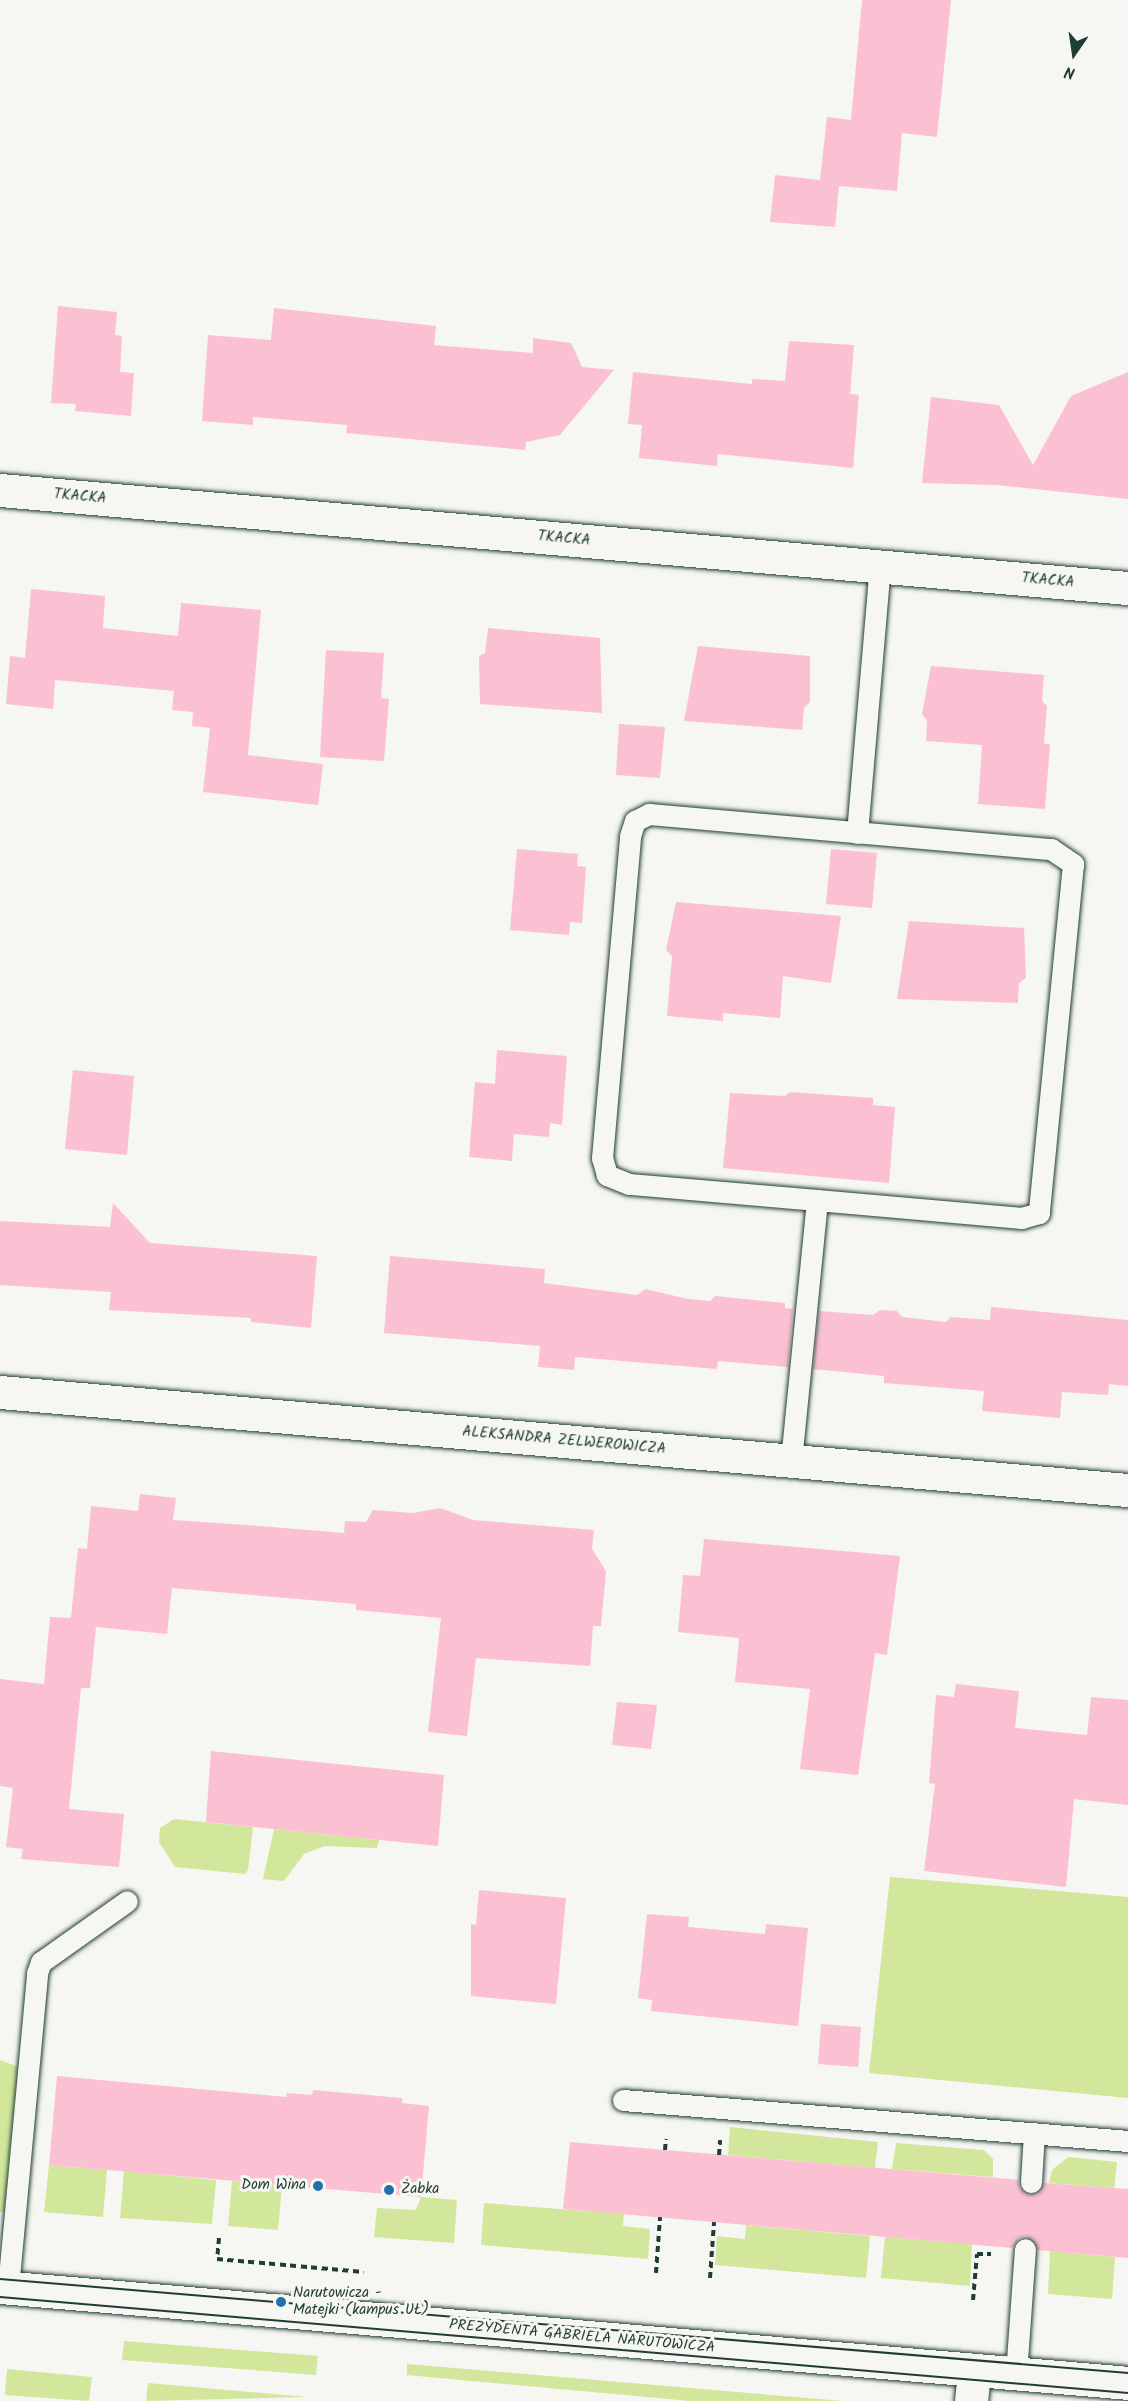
<!DOCTYPE html>
<meta charset="utf-8">
<style>
body{margin:0}
#map{position:relative;width:1128px;height:2401px;overflow:hidden;background:#f6f6f2;font-family:Kalam,sans-serif}
div>[style]{position:absolute}
[style*='--x']{left:calc(var(--x)*1px);top:calc(var(--y)*1px);width:calc(var(--w)*1px);rotate:calc(var(--a)*1deg)}
.green>*{inset:0;background:#d2e79b}
.building>*{inset:0;background:#fbc1d3}
.path>*{height:4px;margin-top:-2px;transform-origin:0;background:repeating-linear-gradient(90deg,#1f3d34 0 6px,transparent 0 10.5px)}
.roads{filter:drop-shadow(0 0 2px #1f3d34) drop-shadow(0 0 2px #1f3d34)}
.service>*{height:21px;margin:-10.5px;padding:0 10.5px;transform-origin:10.5px;border-radius:10.5px;background:#f6f6f2}
.minor>*{height:33px;margin:-16.5px;padding:0 16.5px;transform-origin:16.5px;border-radius:16.5px;background:#f6f6f2}
.tertiary>*{height:33px;margin:-16.5px;padding:0 16.5px;transform-origin:16.5px;border-radius:16.5px;background:#f6f6f2}
.tram>*{height:1.5px;margin:-0.75px;padding:0 0.75px;transform-origin:0.75px;border-radius:0.75px;background:#1f3d34}
.dots>*{width:16px;height:16px;translate:-50% -50%;box-sizing:border-box;border:3px solid #f6f6f2;border-radius:50%}
span{translate:-50% -50%;white-space:nowrap;text-align:center;line-height:1.15;-webkit-text-stroke:6px #f6f6f2;paint-order:stroke}
.street-label{font-size:15px;color:#1f3d34}
.poi-label{font-size:15px;color:#1f3d34}
.right{translate:-100% -50%;text-align:right}
.left{translate:0 -50%;text-align:left}
.north{position:absolute;left:1044px;top:24px;width:60px;height:60px;-webkit-text-stroke:4px #f6f6f2;paint-order:stroke;rotate:193deg;font-size:16px;font-weight:700;line-height:24px;text-align:center;color:#1f3d34}
.north::after{content:'';display:block;margin:auto;width:21px;height:27px;background:#1f3d34;clip-path:polygon(50% 0,100% 100%,50% 72%,0 100%)}
</style>
<div id="map">
<div class="green">
<i style="clip-path:polygon(174px 1819px,253px 1827px,248px 1870px,245px 1874px,175px 1867px,159px 1842px,160px 1828px)"></i>
<i style="clip-path:polygon(274px 1829px,379px 1840px,377px 1848px,325px 1846px,304px 1854px,284px 1881px,263px 1879px)"></i>
<i style="clip-path:polygon(890px 1877px,1128px 1897px,1128px 2098px,869px 2073px)"></i>
<i style="clip-path:polygon(0 2060px,18px 2067px,4px 2212px,0 2212px)"></i>
<i style="clip-path:polygon(730px 2127px,878px 2142px,875px 2168px,728px 2155px)"></i>
<i style="clip-path:polygon(896px 2143px,984px 2150px,993px 2159px,993px 2177px,892px 2169px)"></i>
<i style="clip-path:polygon(1068px 2157px,1117px 2162px,1114px 2188px,1049px 2183px,1052px 2170px)"></i>
<i style="clip-path:polygon(49px 2165px,107px 2170px,103px 2217px,44px 2212px)"></i>
<i style="clip-path:polygon(124px 2171px,216px 2180px,212px 2224px,120px 2218px)"></i>
<i style="clip-path:polygon(232px 2181px,282px 2185px,278px 2230px,228px 2226px)"></i>
<i style="clip-path:polygon(421px 2197px,457px 2200px,454px 2243px,374px 2237px,377px 2208px,416px 2210px)"></i>
<i style="clip-path:polygon(484px 2203px,624px 2214px,623px 2226px,650px 2229px,648px 2259px,481px 2245px)"></i>
<i style="clip-path:polygon(746px 2225px,870px 2236px,866px 2278px,715px 2265px,717px 2236px,745px 2239px)"></i>
<i style="clip-path:polygon(885px 2237px,972px 2244px,970px 2286px,881px 2278px)"></i>
<i style="clip-path:polygon(1050px 2251px,1115px 2257px,1112px 2299px,1048px 2294px)"></i>
<i style="clip-path:polygon(124px 2341px,318px 2356px,316px 2375px,122px 2360px)"></i>
<i style="clip-path:polygon(407px 2364px,843px 2401px,690px 2401px,407px 2375px)"></i>
<i style="clip-path:polygon(7px 2369px,92px 2377px,89px 2401px,5px 2395px)"></i>
<i style="clip-path:polygon(148px 2383px,307px 2397px,146px 2401px)"></i>
</div>
<div class="building">
<i style="clip-path:polygon(862px 0,951px 0,937px 137px,902px 133px,897px 191px,839px 186px,835px 227px,770px 222px,775px 175px,820px 180px,827px 117px,851px 120px)"></i>
<i style="clip-path:polygon(58px 306px,117px 312px,115px 335px,122px 336px,120px 372px,134px 373px,131px 416px,75px 411px,76px 404px,51px 403px)"></i>
<i style="clip-path:polygon(274px 308px,436px 326px,434px 345px,533px 353px,533px 338px,571px 343px,582px 367px,614px 370px,560px 435px,526px 442px,525px 450px,346px 433px,347px 425px,253px 417px,253px 425px,202px 421px,208px 335px,271px 340px)"></i>
<i style="clip-path:polygon(789px 341px,854px 345px,850px 394px,859px 395px,853px 468px,718px 454px,717px 466px,639px 458px,642px 425px,628px 424px,633px 372px,752px 384px,752px 379px,785px 381px)"></i>
<i style="clip-path:polygon(1128px 372px,1128px 499px,996px 485px,922px 483px,931px 397px,999px 405px,1033px 465px,1071px 396px)"></i>
<i style="clip-path:polygon(31px 589px,105px 596px,103px 628px,178px 636px,181px 603px,261px 610px,248px 755px,323px 764px,318px 805px,203px 792px,210px 728px,192px 726px,193px 712px,172px 710px,174px 691px,55px 680px,53px 709px,6px 704px,10px 656px,25px 658px)"></i>
<i style="clip-path:polygon(488px 628px,600px 638px,602px 713px,480px 704px,479px 656px,485px 653px)"></i>
<i style="clip-path:polygon(698px 646px,810px 656px,810px 702px,804px 708px,802px 730px,684px 721px)"></i>
<i style="clip-path:polygon(326px 650px,384px 653px,381px 698px,389px 699px,384px 761px,320px 757px)"></i>
<i style="clip-path:polygon(931px 666px,1044px 675px,1042px 701px,1047px 706px,1044px 744px,1050px 744px,1045px 809px,978px 804px,982px 745px,926px 741px,927px 720px,922px 714px)"></i>
<i style="clip-path:polygon(619px 724px,665px 727px,660px 778px,616px 775px)"></i>
<i style="clip-path:polygon(517px 849px,578px 854px,577px 866px,586px 867px,582px 923px,570px 922px,569px 935px,510px 930px)"></i>
<i style="clip-path:polygon(831px 849px,877px 853px,872px 908px,826px 904px)"></i>
<i style="clip-path:polygon(676px 902px,841px 916px,831px 983px,783px 976px,780px 1018px,723px 1013px,723px 1021px,667px 1016px,672px 956px,666px 950px)"></i>
<i style="clip-path:polygon(909px 921px,1024px 928px,1026px 978px,1019px 983px,1018px 1003px,897px 999px)"></i>
<i style="clip-path:polygon(497px 1050px,567px 1056px,562px 1125px,550px 1123px,549px 1137px,514px 1134px,512px 1161px,469px 1157px,475px 1082px,495px 1084px)"></i>
<i style="clip-path:polygon(73px 1070px,134px 1076px,127px 1155px,65px 1149px)"></i>
<i style="clip-path:polygon(790px 1092px,873px 1098px,873px 1105px,895px 1107px,889px 1183px,723px 1168px,730px 1093px,785px 1096px)"></i>
<i style="clip-path:polygon(113px 1203px,150px 1243px,317px 1256px,311px 1328px,251px 1322px,251px 1318px,109px 1310px,111px 1292px,0 1285px,0 1221px,110px 1227px)"></i>
<i style="clip-path:polygon(390px 1256px,545px 1269px,544px 1283px,637px 1295px,645px 1289px,688px 1299px,710px 1301px,715px 1296px,785px 1303px,785px 1308px,793px 1309px,788px 1367px,718px 1361px,717px 1369px,575px 1357px,574px 1370px,538px 1367px,540px 1346px,384px 1333px)"></i>
<i style="clip-path:polygon(991px 1307px,1128px 1320px,1128px 1386px,1109px 1384px,1108px 1395px,1062px 1392px,1060px 1418px,982px 1411px,984px 1391px,884px 1383px,884px 1376px,813px 1369px,819px 1311px,873px 1315px,880px 1310px,897px 1311px,902px 1317px,946px 1322px,951px 1317px,990px 1320px)"></i>
<i style="clip-path:polygon(140px 1494px,176px 1498px,173px 1520px,272px 1527px,344px 1533px,345px 1521px,366px 1522px,373px 1510px,413px 1513px,440px 1508px,473px 1520px,594px 1530px,592px 1549px,606px 1571px,601px 1626px,593px 1626px,590px 1666px,476px 1658px,467px 1736px,428px 1732px,441px 1618px,356px 1610px,356px 1604px,172px 1588px,167px 1634px,96px 1627px,90px 1688px,81px 1688px,69px 1809px,124px 1814px,119px 1867px,21px 1859px,23px 1849px,6px 1847px,13px 1788px,0 1786px,0 1679px,44px 1684px,50px 1617px,71px 1618px,78px 1548px,87px 1549px,91px 1506px,138px 1511px)"></i>
<i style="clip-path:polygon(704px 1539px,900px 1556px,887px 1655px,875px 1653px,858px 1775px,800px 1769px,810px 1689px,735px 1682px,739px 1638px,678px 1632px,683px 1575px,700px 1576px)"></i>
<i style="clip-path:polygon(956px 1684px,1019px 1691px,1015px 1728px,1087px 1735px,1091px 1697px,1128px 1700px,1128px 1805px,1074px 1799px,1066px 1887px,924px 1871px,935px 1784px,929px 1783px,936px 1695px,954px 1697px)"></i>
<i style="clip-path:polygon(617px 1702px,657px 1705px,651px 1749px,612px 1745px)"></i>
<i style="clip-path:polygon(211px 1751px,444px 1775px,438px 1846px,206px 1822px)"></i>
<i style="clip-path:polygon(479px 1890px,566px 1898px,556px 2004px,471px 1996px,471px 1924px,476px 1925px)"></i>
<i style="clip-path:polygon(647px 1914px,689px 1917px,688px 1927px,765px 1934px,766px 1924px,808px 1928px,798px 2026px,651px 2011px,652px 2000px,638px 1998px)"></i>
<i style="clip-path:polygon(821px 2024px,861px 2027px,858px 2067px,818px 2064px)"></i>
<i style="clip-path:polygon(57px 2076px,287px 2097px,286px 2093px,312px 2095px,313px 2090px,402px 2098px,402px 2103px,429px 2106px,421px 2197px,49px 2165px)"></i>
<i style="clip-path:polygon(570px 2142px,1010px 2179px,1018px 2180px,1020px 2188px,1030px 2195px,1037px 2193px,1044px 2183px,1128px 2189px,1128px 2258px,1038px 2250px,1026px 2236px,1019px 2238px,1012px 2248px,563px 2209px)"></i>
</div>
<div class="path">
<i style="--x:665;--y:2150;--w:11;--a:-85"></i>
<i style="--x:719;--y:2155;--w:15;--a:-86"></i>
<i style="--x:219;--y:2238;--w:21;--a:95"></i>
<i style="--x:217;--y:2259;--w:147;--a:5.1"></i>
<i style="--x:656;--y:2273;--w:56;--a:-85.9"></i>
<i style="--x:710;--y:2278;--w:56;--a:-85.9"></i>
<i style="--x:973;--y:2300;--w:46;--a:-85"></i>
<i style="--x:977;--y:2254;--w:14;--a:0"></i>
</div>
<div class="roads">
<div class="service">
<i style="--x:649;--y:814;--w:404;--a:5"></i>
<i style="--x:1051;--y:849;--w:27;--a:34"></i>
<i style="--x:1073;--y:864;--w:351;--a:95.6"></i>
<i style="--x:1039;--y:1213;--w:18;--a:164"></i>
<i style="--x:1022;--y:1218;--w:206;--a:-175"></i>
<i style="--x:817;--y:1200;--w:189;--a:-175.1"></i>
<i style="--x:629;--y:1184;--w:24;--a:-158"></i>
<i style="--x:607;--y:1175;--w:18;--a:-106"></i>
<i style="--x:602;--y:1158;--w:323;--a:-85"></i>
<i style="--x:630;--y:836;--w:16;--a:-72"></i>
<i style="--x:635;--y:821;--w:16;--a:-27"></i>
<i style="--x:857;--y:833;--w:268;--a:-85.1"></i>
<i style="--x:791;--y:1461;--w:262;--a:-84.3"></i>
<i style="--x:623;--y:2100;--w:507;--a:4.64"></i>
<i style="--x:1031;--y:2182;--w:49;--a:-86.5"></i>
<i style="--x:8;--y:2288;--w:316;--a:-84.7"></i>
<i style="--x:37;--y:1973;--w:12;--a:-70"></i>
<i style="--x:41;--y:1962;--w:105;--a:-35.3"></i>
<i style="--x:1016;--y:2374;--w:125;--a:-85.9"></i>
</div>
<div class="minor">
<i style="--x:0;--y:490;--w:1132;--a:4.97"></i>
<i style="--x:0;--y:1392;--w:1132;--a:4.97"></i>
<i style="--x:971;--y:2401;--w:31;--a:-84"></i>
</div>
<div class="tertiary">
<i style="--x:0;--y:2287;--w:1132;--a:4.86"></i>
</div>
</div>
<div class="tram">
<i style="--x:0;--y:2279;--w:1132;--a:4.76"></i>
<i style="--x:0;--y:2297;--w:1132;--a:4.86"></i>
</div>
<div class="dots">
<i style="left:318px;top:2186px;background:#1f6fb2"></i>
<i style="left:389px;top:2190px;background:#1f6fb2"></i>
<i style="left:281px;top:2302px;background:#1f6fb2"></i>
</div>
<div class="street-label">
<span style="left:80px;top:497px;rotate:5deg">TKACKA</span>
<span style="left:564px;top:539px;rotate:5deg">TKACKA</span>
<span style="left:1048px;top:581px;rotate:5deg">TKACKA</span>
<span style="left:564px;top:1441px;rotate:5deg">ALEKSANDRA ZELWEROWICZA</span>
<span style="left:582px;top:2337px;rotate:5deg">PREZYDENTA GABRIELA NARUTOWICZA</span>
</div>
<div class="poi-label">
<span class="right" style="left:306px;top:2186px">Dom Wina</span>
<span class="left" style="left:401px;top:2190px">Żabka</span>
<span class="left" style="left:293px;top:2302px">Narutowicza -<br>Matejki (kampus UŁ)</span>
</div>
<div class="north">N</div>
</div>
